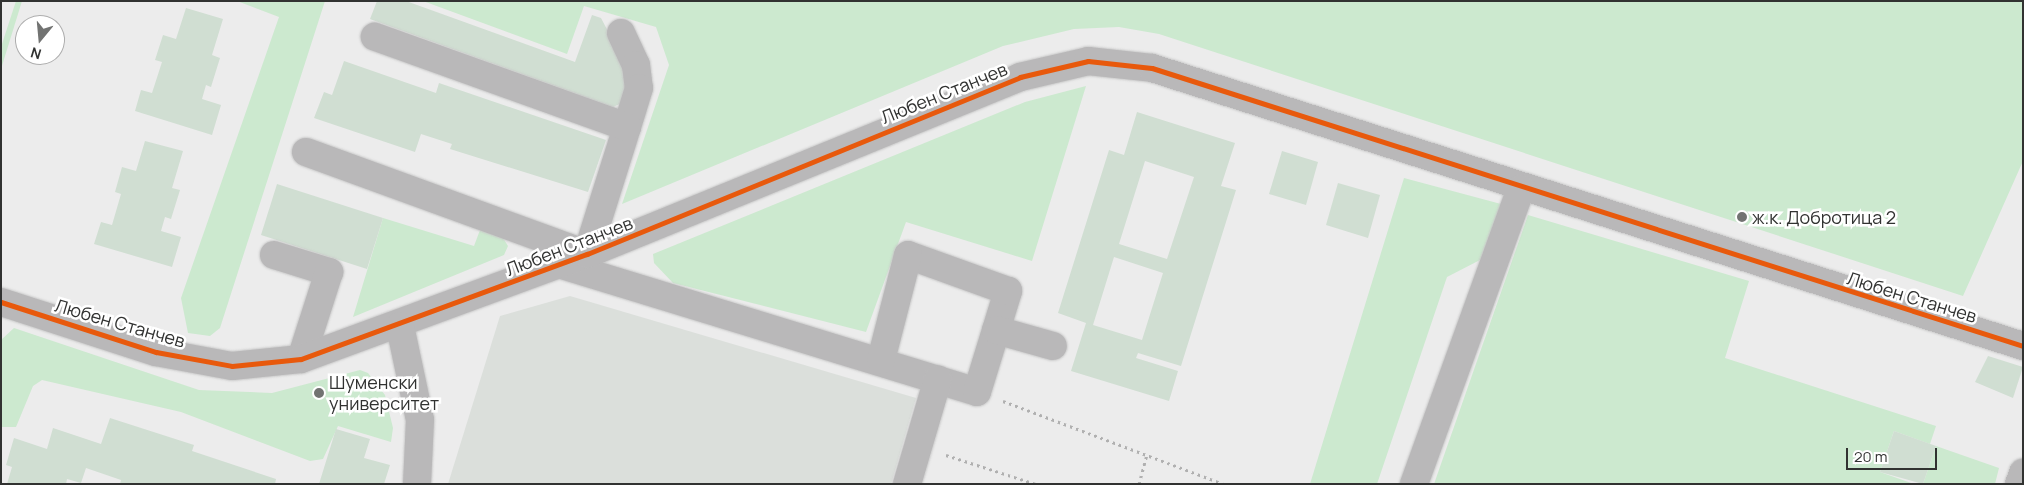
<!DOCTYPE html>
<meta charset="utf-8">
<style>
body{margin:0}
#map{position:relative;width:2024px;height:485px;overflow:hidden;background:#ececec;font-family:Manrope,sans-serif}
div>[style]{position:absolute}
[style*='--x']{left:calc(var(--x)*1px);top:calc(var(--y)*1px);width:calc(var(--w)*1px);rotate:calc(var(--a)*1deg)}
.built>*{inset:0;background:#dbdfdb}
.green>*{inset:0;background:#cce9cf}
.building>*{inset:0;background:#d0ded2}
.path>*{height:3px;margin-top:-1.5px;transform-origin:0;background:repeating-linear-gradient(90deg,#b0b0b0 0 2.5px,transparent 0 6.5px)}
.roads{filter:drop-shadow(0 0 1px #c7c7c7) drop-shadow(0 0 1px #c7c7c7)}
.minor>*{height:28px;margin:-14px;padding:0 14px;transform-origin:14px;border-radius:14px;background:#b9b8b9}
.cycleway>*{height:5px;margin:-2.5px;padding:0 2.5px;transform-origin:2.5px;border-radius:2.5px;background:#e8590c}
.dots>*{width:14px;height:14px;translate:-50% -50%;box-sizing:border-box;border:2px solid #fff;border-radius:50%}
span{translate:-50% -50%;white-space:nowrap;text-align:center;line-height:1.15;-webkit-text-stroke:5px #fff;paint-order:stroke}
.street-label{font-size:18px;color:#313231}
.poi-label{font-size:18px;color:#313231}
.left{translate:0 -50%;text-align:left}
.frame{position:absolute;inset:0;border:2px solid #313231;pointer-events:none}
.north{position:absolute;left:15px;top:15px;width:50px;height:50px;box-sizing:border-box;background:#fff;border:1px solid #adadad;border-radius:50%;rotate:197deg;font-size:14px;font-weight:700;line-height:20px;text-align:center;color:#313231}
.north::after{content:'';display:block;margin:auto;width:18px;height:22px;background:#727372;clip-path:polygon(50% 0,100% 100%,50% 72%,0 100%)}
.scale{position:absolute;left:1846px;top:448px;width:91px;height:22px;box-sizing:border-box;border:2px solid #313231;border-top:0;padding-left:6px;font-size:15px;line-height:18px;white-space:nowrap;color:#313231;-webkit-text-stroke:4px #fff;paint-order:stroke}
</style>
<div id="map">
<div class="built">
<i style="clip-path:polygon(570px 296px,916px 398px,891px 484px,448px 484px,500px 316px)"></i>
</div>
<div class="green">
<i style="clip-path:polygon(16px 1px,22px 1px,1px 69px,1px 47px)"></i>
<i style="clip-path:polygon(237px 1px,325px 1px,220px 328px,210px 336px,188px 333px,181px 298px,279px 17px)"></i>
<i style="clip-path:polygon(423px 1px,2023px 1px,2023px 161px,1963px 296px,1159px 34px,1119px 27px,1074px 29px,1003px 46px,622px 204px,669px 65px,656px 27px,584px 6px,567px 54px)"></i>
<i style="clip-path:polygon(1086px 86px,1032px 261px,906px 222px,866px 332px,673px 283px,654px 263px,653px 254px,1025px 102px)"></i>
<i style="clip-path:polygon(1404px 178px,1501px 204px,1480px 260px,1447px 277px,1377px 484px,1310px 484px)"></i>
<i style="clip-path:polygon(1528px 215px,1749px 281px,1725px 358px,1936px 426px,1930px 444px,1894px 431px,1880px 472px,1914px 484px,1434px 484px)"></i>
<i style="clip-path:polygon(383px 218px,474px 246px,480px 230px,503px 238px,508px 246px,504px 255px,353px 317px)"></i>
<i style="clip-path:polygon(14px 328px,199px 390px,272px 393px,360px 370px,368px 373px,385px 395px,393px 428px,391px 442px,338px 426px,323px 459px,310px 461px,181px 412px,42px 380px,33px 386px,16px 427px,1px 427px,1px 340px)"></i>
<i style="clip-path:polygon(1936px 446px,1999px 468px,1995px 484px,1923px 484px)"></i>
</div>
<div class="building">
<i style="clip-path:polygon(377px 1px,406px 1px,575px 62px,592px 15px,601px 18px,632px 77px,624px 102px,613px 107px,370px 19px)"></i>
<i style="clip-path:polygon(186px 8px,223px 19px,212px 55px,220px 58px,211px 87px,206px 85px,202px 99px,221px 105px,212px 135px,135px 111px,141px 90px,152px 93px,162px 62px,155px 60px,163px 35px,176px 39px)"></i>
<i style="clip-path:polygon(344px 61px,436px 93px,439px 83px,606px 140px,588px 192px,450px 149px,452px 144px,421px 134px,415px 152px,314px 118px,324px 92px,332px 95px)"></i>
<i style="clip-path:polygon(evenodd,1137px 112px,1235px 143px,1221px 186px,1236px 190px,1181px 366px,1138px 353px,1136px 358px,1178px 371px,1169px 401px,1071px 371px,1086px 323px,1058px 313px,1109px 150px,1124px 155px,1137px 112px,1145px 161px,1194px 177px,1167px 259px,1119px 244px,1145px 161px,1137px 112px,1114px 257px,1163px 273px,1142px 340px,1093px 325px,1114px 257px)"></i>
<i style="clip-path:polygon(145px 141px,183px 151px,172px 188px,180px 190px,171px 219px,165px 217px,161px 231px,181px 237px,172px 267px,94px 244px,101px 222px,112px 225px,121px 194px,115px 192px,122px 167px,136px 171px)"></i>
<i style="clip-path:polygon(1282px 151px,1318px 162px,1306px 205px,1269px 194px)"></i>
<i style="clip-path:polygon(1338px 183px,1380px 195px,1368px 238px,1326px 225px)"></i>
<i style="clip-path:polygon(277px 184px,383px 218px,367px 269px,261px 235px)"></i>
<i style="clip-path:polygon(1988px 356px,2023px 367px,2013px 398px,1975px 382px)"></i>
<i style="clip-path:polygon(110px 418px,194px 445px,192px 451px,276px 479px,275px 484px,120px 484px,121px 480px,86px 468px,81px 483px,67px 479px,66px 484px,7px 484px,12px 467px,6px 465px,14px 438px,47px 449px,53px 428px,101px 444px)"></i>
<i style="clip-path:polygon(336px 429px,370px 439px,364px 458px,390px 465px,384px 484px,319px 484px)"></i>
<i style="clip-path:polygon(1894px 431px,1936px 446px,1923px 484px,1880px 472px)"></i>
</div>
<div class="path">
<i style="--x:1003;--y:401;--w:236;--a:20.6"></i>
<i style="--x:946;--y:455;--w:95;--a:17.9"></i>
<i style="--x:1139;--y:484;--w:31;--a:-75"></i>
</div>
<div class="roads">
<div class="minor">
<i style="--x:621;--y:33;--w:35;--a:65"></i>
<i style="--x:636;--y:65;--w:23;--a:83"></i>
<i style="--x:639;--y:88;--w:41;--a:107.1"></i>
<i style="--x:306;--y:152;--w:299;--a:20"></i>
<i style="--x:587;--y:254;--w:133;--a:-72.5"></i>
<i style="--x:627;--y:127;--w:268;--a:-160.3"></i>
<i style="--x:274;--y:255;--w:58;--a:17.2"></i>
<i style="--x:329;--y:272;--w:91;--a:107.8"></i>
<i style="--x:559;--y:264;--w:437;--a:17"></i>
<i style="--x:977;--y:392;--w:106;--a:-72.9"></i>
<i style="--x:1008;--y:291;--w:106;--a:-160.2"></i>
<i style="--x:908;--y:255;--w:108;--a:104.4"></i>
<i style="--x:1;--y:302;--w:163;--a:17.9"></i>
<i style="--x:156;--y:352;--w:77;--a:10.4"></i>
<i style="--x:232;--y:366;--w:69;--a:-5.8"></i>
<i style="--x:301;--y:359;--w:305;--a:-20.2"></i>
<i style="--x:587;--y:254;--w:468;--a:-22.2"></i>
<i style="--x:1020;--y:77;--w:70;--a:-13.2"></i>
<i style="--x:1088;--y:61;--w:64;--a:6.2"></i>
<i style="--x:1152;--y:68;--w:914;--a:17.7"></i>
<i style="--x:400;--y:326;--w:96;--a:78"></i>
<i style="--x:420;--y:420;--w:64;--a:92.7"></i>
<i style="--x:996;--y:330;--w:59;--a:15.7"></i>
<i style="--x:907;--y:484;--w:109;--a:-73.6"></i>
<i style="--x:1414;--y:484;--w:314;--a:-70.1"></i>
<i style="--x:2019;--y:484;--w:12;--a:-70"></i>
</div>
</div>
<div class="cycleway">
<i style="--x:1;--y:302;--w:163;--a:17.9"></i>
<i style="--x:156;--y:352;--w:77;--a:10.4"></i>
<i style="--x:232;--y:366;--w:69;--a:-5.8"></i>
<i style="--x:301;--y:359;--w:305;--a:-20.2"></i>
<i style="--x:587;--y:254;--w:468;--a:-22.2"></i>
<i style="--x:1020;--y:77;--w:70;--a:-13.2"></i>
<i style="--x:1088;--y:61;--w:64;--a:6.2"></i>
<i style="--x:1152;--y:68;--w:914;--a:17.7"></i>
</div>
<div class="dots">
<i style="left:1742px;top:217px;background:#727372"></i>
<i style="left:319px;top:393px;background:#727372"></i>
</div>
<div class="street-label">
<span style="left:944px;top:93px;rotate:-22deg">Любен Станчев</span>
<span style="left:569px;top:246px;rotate:-21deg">Любен Станчев</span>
<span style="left:1912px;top:297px;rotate:17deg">Любен Станчев</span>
<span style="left:120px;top:323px;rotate:16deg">Любен Станчев</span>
</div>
<div class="poi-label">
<span class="left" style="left:1752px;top:217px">ж.к. Добротица 2</span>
<span class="left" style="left:329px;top:393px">Шуменски<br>университет</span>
</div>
<div class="frame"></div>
<div class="north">N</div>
<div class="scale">20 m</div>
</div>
